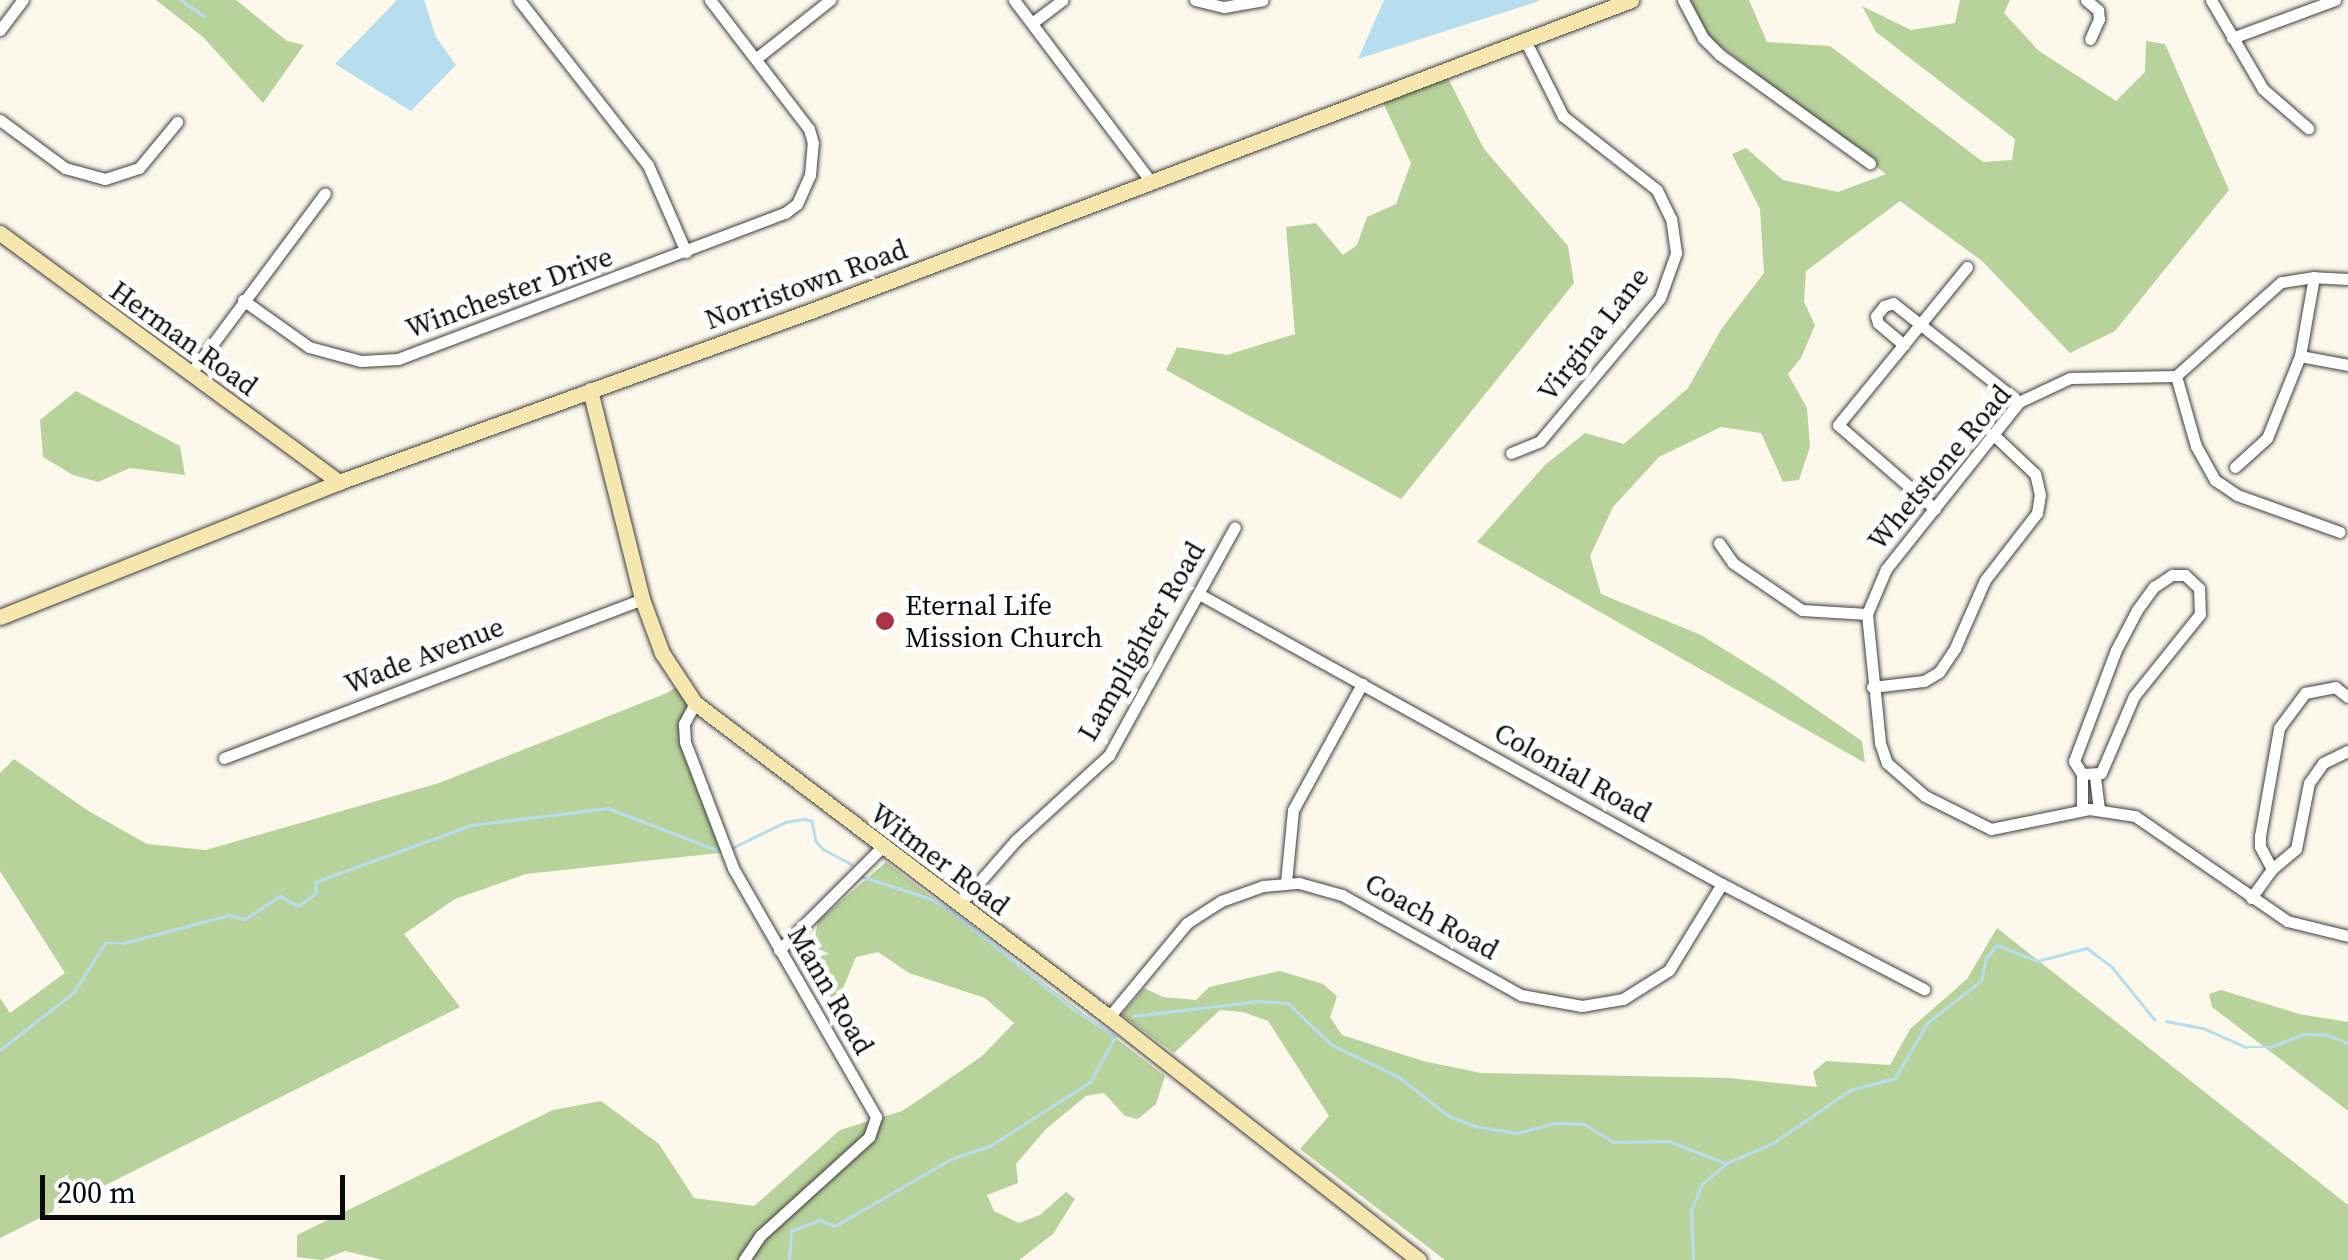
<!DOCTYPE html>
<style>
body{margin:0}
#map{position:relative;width:2348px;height:1260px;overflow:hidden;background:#fdf8ec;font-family:"Source Serif 4",serif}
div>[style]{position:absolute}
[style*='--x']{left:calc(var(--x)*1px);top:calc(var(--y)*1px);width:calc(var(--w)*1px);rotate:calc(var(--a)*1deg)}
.forest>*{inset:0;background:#b8d29b}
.water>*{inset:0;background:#b6deee}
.stream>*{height:2.5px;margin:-1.25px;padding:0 1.25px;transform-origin:1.25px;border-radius:1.25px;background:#b6deee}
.roads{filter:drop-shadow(0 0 2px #3e3e3e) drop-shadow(0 0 2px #3e3e3e)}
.street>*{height:11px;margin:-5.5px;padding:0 5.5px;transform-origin:5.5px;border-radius:5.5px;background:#fff}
.secondary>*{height:15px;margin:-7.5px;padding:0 7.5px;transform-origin:7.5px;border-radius:7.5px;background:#f5e7ae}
.dots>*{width:28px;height:28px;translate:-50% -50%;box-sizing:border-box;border:5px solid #fff;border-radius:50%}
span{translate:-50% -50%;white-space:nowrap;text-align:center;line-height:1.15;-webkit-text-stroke:10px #fff;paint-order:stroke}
.street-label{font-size:28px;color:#0b0b0b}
.poi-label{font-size:28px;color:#0b0b0b}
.left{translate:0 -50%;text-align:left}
.scale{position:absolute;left:40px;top:1175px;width:305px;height:45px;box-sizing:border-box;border:5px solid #0b0b0b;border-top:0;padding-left:12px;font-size:30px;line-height:35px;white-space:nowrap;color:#0b0b0b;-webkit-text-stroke:8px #fff;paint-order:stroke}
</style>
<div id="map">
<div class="forest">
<i style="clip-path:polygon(156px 0,236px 0,287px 41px,304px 45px,263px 103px,203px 37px)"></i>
<i style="clip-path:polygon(1687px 0,1749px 0,1767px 42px,1830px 46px,1983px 162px,2012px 160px,2015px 139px,1876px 32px,1862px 6px,1911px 30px,1955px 23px,1960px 0,2010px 0,2004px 13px,2039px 51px,2116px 101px,2145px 72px,2146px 41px,2165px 44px,2229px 190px,2115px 331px,2070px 353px,1982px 261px,1900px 201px,1806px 271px,1804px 302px,1815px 325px,1801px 358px,1788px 374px,1807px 408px,1810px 447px,1799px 480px,1783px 482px,1761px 433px,1721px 427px,1659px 457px,1613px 507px,1590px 556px,1601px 594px,1701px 635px,1775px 681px,1862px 741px,1865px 763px,1477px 542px,1545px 465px,1585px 433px,1624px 444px,1688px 388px,1722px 328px,1764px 273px,1760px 209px,1732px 154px,1746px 148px,1783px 180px,1838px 192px,1886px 174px,1697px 28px)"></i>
<i style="clip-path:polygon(1444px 70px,1484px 149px,1568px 246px,1574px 283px,1401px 499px,1166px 370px,1177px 347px,1227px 355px,1295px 334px,1286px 227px,1316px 223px,1343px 255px,1357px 245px,1367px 217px,1396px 204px,1411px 163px,1379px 94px)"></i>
<i style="clip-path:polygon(76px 391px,180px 446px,185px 475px,130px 468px,98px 482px,73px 475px,43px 457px,40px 420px)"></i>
<i style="clip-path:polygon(682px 683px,695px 703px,685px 742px,728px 852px,526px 874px,455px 899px,404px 934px,460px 1007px,0 1238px,0 998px,10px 1013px,65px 973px,0 871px,0 773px,14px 759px,87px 810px,147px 844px,206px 850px,439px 783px,667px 693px)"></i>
<i style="clip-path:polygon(886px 862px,1165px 1076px,1156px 1104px,1138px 1119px,1125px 1116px,1104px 1093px,1086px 1096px,1046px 1129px,1016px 1164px,1018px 1183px,987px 1195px,994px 1211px,1019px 1223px,1040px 1215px,1066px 1192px,1075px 1199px,1053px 1234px,1019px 1260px,383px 1260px,345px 1251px,322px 1260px,297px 1257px,297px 1235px,553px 1110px,601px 1101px,659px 1144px,694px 1198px,754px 1206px,840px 1130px,902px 1111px,929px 1093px,982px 1056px,1014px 1023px,985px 998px,909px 973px,878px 952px,856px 957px,834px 1010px,813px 948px,818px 921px)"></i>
<i style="clip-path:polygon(1997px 928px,2348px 1205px,2348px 1260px,1445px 1260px,1300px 1149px,1329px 1116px,1268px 1021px,1243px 1012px,1220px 1010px,1174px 1053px,1122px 1015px,1144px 988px,1163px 997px,1196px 1000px,1209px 987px,1280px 971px,1323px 984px,1337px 996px,1330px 1017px,1342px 1035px,1423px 1061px,1481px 1073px,1729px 1078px,1817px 1087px,1813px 1072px,1826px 1061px,1890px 1065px,1910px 1029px,1967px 979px)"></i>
<i style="clip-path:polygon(2221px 990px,2299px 1014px,2348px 1022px,2348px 1111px,2212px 1007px,2209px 994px)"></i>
</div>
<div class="water">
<i style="clip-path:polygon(397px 0,424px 0,436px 37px,456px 65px,411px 111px,335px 64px)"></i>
<i style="clip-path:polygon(1384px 0,1538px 0,1539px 1px,1358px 59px)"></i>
</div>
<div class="stream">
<i style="--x:181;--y:0;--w:28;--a:35"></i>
<i style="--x:732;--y:848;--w:59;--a:-26.1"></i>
<i style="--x:785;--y:822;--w:20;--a:-9"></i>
<i style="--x:805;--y:819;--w:7;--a:16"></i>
<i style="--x:812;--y:821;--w:20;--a:79"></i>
<i style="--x:816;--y:841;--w:11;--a:49"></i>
<i style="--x:823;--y:849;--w:32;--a:28"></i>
<i style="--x:1133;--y:1016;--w:126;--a:-6.8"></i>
<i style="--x:1258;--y:1001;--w:30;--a:4"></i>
<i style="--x:1288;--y:1003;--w:61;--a:43.7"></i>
<i style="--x:1332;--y:1045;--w:74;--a:25.5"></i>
<i style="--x:1399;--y:1077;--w:63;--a:38"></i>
<i style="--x:1449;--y:1116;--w:28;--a:21"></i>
<i style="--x:1475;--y:1126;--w:43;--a:9.5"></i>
<i style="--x:1517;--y:1133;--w:38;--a:-15"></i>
<i style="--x:1554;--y:1123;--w:30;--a:2"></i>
<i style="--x:1584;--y:1124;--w:35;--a:31"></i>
<i style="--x:1614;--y:1142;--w:55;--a:-1"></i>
<i style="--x:1669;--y:1141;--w:60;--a:21.4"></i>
<i style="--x:2166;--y:1021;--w:38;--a:11"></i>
<i style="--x:2203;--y:1028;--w:47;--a:23.8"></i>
<i style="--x:2246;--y:1047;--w:24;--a:0"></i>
<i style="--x:2270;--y:1047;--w:36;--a:-21"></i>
<i style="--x:2304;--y:1034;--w:24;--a:2"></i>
<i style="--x:2328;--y:1035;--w:22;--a:22"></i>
<i style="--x:0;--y:1050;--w:94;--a:-38.1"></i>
<i style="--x:74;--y:992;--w:58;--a:-57.7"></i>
<i style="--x:105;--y:943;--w:19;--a:0"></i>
<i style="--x:124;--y:943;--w:109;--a:-14.9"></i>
<i style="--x:229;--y:915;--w:16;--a:14"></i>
<i style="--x:245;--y:919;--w:42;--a:-33.3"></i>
<i style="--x:280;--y:896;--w:21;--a:29"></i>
<i style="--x:298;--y:906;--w:22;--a:-36"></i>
<i style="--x:316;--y:893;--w:11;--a:-95"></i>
<i style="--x:315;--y:882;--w:167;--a:-20"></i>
<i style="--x:472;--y:825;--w:137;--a:-7.1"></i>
<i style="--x:608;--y:808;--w:117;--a:21.1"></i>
<i style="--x:789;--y:1260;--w:29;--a:-86"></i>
<i style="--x:791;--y:1231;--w:31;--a:-21"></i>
<i style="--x:820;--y:1220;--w:16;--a:22"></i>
<i style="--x:835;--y:1226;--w:134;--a:-30"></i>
<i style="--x:951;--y:1159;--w:41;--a:-18.4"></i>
<i style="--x:990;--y:1146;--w:119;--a:-32.6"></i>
<i style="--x:1090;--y:1082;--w:51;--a:-60.9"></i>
<i style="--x:1115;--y:1037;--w:50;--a:-146.3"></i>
<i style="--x:1073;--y:1009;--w:159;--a:-141.4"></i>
<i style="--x:949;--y:910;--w:22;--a:-150"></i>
<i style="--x:930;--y:899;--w:71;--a:-162.1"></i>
<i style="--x:1693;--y:1260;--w:49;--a:-92.3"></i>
<i style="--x:1691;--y:1211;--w:29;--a:-68"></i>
<i style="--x:1702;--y:1184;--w:33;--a:-40"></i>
<i style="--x:1727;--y:1163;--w:50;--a:-23.5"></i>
<i style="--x:1773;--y:1143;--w:93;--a:-34.5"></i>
<i style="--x:1850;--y:1090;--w:47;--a:-14.9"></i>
<i style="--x:1895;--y:1078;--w:65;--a:-59.5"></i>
<i style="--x:1928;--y:1022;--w:67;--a:-37.7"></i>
<i style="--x:1981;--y:981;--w:24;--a:-78"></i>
<i style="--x:1986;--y:958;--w:17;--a:-50"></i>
<i style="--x:1997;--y:945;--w:43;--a:21.8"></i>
<i style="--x:2037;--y:961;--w:52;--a:-14.6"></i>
<i style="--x:2087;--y:948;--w:31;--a:37"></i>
<i style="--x:2112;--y:967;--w:68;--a:50.9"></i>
</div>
<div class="roads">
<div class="street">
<i style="--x:519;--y:0;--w:209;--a:52"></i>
<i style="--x:648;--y:165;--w:95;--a:66.4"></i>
<i style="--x:1014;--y:0;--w:224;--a:53"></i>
<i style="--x:1195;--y:0;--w:30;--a:14"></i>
<i style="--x:1224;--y:7;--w:39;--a:-10"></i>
<i style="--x:1683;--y:0;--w:43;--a:62.2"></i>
<i style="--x:1703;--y:38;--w:24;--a:45"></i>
<i style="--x:1720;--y:55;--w:185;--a:35.8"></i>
<i style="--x:2086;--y:0;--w:16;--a:40"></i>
<i style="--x:2098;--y:10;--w:9;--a:84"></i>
<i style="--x:2099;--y:19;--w:22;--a:114"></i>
<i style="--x:2211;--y:0;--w:103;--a:59.7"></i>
<i style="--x:2263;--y:89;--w:60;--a:40.9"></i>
<i style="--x:1032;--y:23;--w:38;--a:-37"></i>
<i style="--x:0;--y:30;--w:38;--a:-53"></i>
<i style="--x:2232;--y:38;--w:110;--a:-20.3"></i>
<i style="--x:758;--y:57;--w:92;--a:-38.4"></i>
<i style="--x:0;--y:120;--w:81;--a:36.4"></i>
<i style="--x:65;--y:168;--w:41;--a:15.4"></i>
<i style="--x:105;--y:179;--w:36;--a:-18"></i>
<i style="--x:139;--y:168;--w:60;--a:-50.4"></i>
<i style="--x:2348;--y:279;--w:34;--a:-177"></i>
<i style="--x:2314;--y:277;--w:33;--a:171"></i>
<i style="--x:2281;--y:282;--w:141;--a:138.2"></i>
<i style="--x:2176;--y:376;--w:106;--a:178.9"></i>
<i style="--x:2070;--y:378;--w:56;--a:154.8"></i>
<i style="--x:2019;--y:402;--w:213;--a:128.5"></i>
<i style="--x:1886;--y:569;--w:49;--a:112.9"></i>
<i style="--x:1867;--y:614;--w:130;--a:84.2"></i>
<i style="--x:1880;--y:743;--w:21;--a:71"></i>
<i style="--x:1887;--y:763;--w:50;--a:41"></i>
<i style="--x:1925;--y:796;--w:74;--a:26.6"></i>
<i style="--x:1991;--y:829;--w:100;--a:-11.5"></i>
<i style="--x:2089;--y:809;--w:47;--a:8.7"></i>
<i style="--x:2135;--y:816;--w:185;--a:34.6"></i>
<i style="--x:2287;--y:921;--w:63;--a:13.8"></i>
<i style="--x:243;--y:300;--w:81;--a:35.5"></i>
<i style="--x:309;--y:347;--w:54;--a:15.1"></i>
<i style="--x:361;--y:361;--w:37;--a:-3"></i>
<i style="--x:398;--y:359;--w:414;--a:-20.7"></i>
<i style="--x:785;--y:213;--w:15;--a:-37"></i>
<i style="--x:797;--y:204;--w:32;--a:-66"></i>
<i style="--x:810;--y:175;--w:32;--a:-85"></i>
<i style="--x:813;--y:143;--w:15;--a:-106"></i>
<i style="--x:809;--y:129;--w:163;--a:-127.5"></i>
<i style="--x:1904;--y:345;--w:34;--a:-140"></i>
<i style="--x:1878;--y:323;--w:7;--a:-106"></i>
<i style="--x:1876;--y:316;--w:13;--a:-51"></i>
<i style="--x:1884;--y:306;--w:9;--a:-18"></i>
<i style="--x:1893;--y:303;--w:160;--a:38.2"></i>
<i style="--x:2300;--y:356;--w:49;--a:10.6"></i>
<i style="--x:191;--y:373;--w:224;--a:-53.3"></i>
<i style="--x:2176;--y:376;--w:73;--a:74.1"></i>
<i style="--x:2196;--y:446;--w:39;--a:61"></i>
<i style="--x:2215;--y:480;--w:27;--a:34"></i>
<i style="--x:2237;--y:495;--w:109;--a:19.8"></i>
<i style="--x:1511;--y:453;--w:31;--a:-22"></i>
<i style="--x:1540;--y:441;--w:187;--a:-50"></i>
<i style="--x:1660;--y:298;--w:48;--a:-70.4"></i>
<i style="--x:1676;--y:253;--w:34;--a:-98"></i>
<i style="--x:1671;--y:219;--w:32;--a:-116"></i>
<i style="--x:1657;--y:190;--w:120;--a:-141.8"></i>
<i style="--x:1563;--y:116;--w:85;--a:-116.6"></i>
<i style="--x:2235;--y:467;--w:43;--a:-42.2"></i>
<i style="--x:2267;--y:438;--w:88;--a:-68.1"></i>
<i style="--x:2300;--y:356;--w:80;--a:-80"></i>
<i style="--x:1935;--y:509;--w:128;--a:-139.1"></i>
<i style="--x:1838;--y:425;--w:204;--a:-50.8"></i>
<i style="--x:1719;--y:543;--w:24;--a:55"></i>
<i style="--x:1733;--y:563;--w:83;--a:34.3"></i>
<i style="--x:1802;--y:610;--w:65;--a:3.5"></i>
<i style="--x:2172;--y:575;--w:13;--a:0"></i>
<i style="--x:2185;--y:575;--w:19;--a:43"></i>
<i style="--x:2199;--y:588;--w:26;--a:88"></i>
<i style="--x:2200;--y:614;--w:105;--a:128.8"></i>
<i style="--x:2134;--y:696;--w:84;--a:113.2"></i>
<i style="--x:2101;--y:773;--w:19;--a:177"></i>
<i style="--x:2082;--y:774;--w:15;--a:-122"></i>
<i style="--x:2074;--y:761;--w:119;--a:-69.3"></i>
<i style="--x:2116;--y:650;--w:45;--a:-62.3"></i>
<i style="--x:2137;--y:610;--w:29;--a:-54"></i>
<i style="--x:2154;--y:587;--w:22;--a:-34"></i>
<i style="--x:1199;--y:594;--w:598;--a:29.01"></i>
<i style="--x:1722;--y:884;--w:228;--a:27.5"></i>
<i style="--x:1872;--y:687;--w:52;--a:-6.6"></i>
<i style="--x:1924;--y:681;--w:17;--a:-31"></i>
<i style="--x:1939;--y:672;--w:29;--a:-56"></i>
<i style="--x:1955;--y:648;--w:74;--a:-66.2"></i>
<i style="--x:1985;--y:580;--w:85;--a:-52.2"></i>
<i style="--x:2037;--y:513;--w:18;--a:-81"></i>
<i style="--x:2040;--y:495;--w:22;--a:-103"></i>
<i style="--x:2035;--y:474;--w:55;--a:-136.5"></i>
<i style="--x:695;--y:703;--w:24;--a:118"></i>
<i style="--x:684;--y:724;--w:18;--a:87"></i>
<i style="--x:685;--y:742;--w:135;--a:69.1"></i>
<i style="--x:733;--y:868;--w:287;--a:60.1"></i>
<i style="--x:876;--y:1117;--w:21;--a:109"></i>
<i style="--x:869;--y:1137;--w:147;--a:137.8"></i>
<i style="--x:760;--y:1236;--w:29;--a:124"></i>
<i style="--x:224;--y:758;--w:447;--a:-20.8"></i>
<i style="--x:2095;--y:777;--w:33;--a:83"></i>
<i style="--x:2082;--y:810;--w:36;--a:-90"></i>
<i style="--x:2272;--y:869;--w:26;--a:-118"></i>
<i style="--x:2260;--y:846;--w:10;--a:-90"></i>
<i style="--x:2260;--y:836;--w:110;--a:-80"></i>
<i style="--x:2279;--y:728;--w:44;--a:-53.4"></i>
<i style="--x:2305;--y:693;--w:31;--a:-11"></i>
<i style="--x:2335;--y:687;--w:16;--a:38"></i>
<i style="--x:1286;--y:882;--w:72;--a:-84.4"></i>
<i style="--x:1293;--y:810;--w:144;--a:-61.3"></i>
<i style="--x:2251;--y:898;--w:36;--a:-54"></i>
<i style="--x:2272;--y:869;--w:31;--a:-40"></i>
<i style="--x:2296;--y:849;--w:67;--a:-78.9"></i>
<i style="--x:2309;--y:783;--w:24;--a:-55"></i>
<i style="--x:2323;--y:763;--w:28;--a:-26"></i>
<i style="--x:960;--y:904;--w:85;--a:-48.8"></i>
<i style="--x:1016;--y:840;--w:126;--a:-42.4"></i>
<i style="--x:1109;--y:755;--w:260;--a:-61.1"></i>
<i style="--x:779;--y:950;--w:144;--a:-45"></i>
<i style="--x:1109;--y:1017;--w:122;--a:-50.3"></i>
<i style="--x:1187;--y:923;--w:40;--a:-32.9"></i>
<i style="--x:1221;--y:901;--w:45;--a:-19.7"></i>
<i style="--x:1263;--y:886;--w:36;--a:-5"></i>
<i style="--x:1299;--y:883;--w:45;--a:15.6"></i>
<i style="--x:1342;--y:895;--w:205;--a:29.2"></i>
<i style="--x:1521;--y:995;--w:62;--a:10.2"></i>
<i style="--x:1582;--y:1006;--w:42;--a:-9.7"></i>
<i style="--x:1623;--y:999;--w:54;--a:-32.2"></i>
<i style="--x:1669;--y:970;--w:101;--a:-58.4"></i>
</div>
<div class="secondary">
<i style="--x:0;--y:233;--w:421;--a:36.3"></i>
<i style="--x:590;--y:390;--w:215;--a:76"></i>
<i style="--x:642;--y:599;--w:58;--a:69.7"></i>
<i style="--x:662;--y:653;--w:60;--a:56.6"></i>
<i style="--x:695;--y:703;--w:520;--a:37.18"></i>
<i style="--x:1109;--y:1017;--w:394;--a:38.1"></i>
<i style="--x:0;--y:617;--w:365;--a:-21.7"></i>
<i style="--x:339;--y:482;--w:507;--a:-19.93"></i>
<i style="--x:816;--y:309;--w:872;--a:-20.76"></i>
</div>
</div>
<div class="dots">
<i style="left:885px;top:621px;background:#aa3444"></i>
</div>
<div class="street-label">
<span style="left:806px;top:284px;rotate:-20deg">Norristown Road</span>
<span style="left:509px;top:292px;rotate:-20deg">Winchester Drive</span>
<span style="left:1593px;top:334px;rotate:-52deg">Virgina Lane</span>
<span style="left:184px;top:338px;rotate:36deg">Herman Road</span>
<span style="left:1939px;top:467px;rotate:-50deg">Whetstone Road</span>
<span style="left:1141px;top:641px;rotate:-60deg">Lamplighter Road</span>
<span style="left:424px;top:655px;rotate:-21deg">Wade Avenue</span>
<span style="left:1573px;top:772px;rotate:29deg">Colonial Road</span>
<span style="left:940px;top:859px;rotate:37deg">Witmer Road</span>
<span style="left:1432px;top:916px;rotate:29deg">Coach Road</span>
<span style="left:831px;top:990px;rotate:60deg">Mann Road</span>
</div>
<div class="poi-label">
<span class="left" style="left:905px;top:621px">Eternal Life<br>Mission Church</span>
</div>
<div class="scale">200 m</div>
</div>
